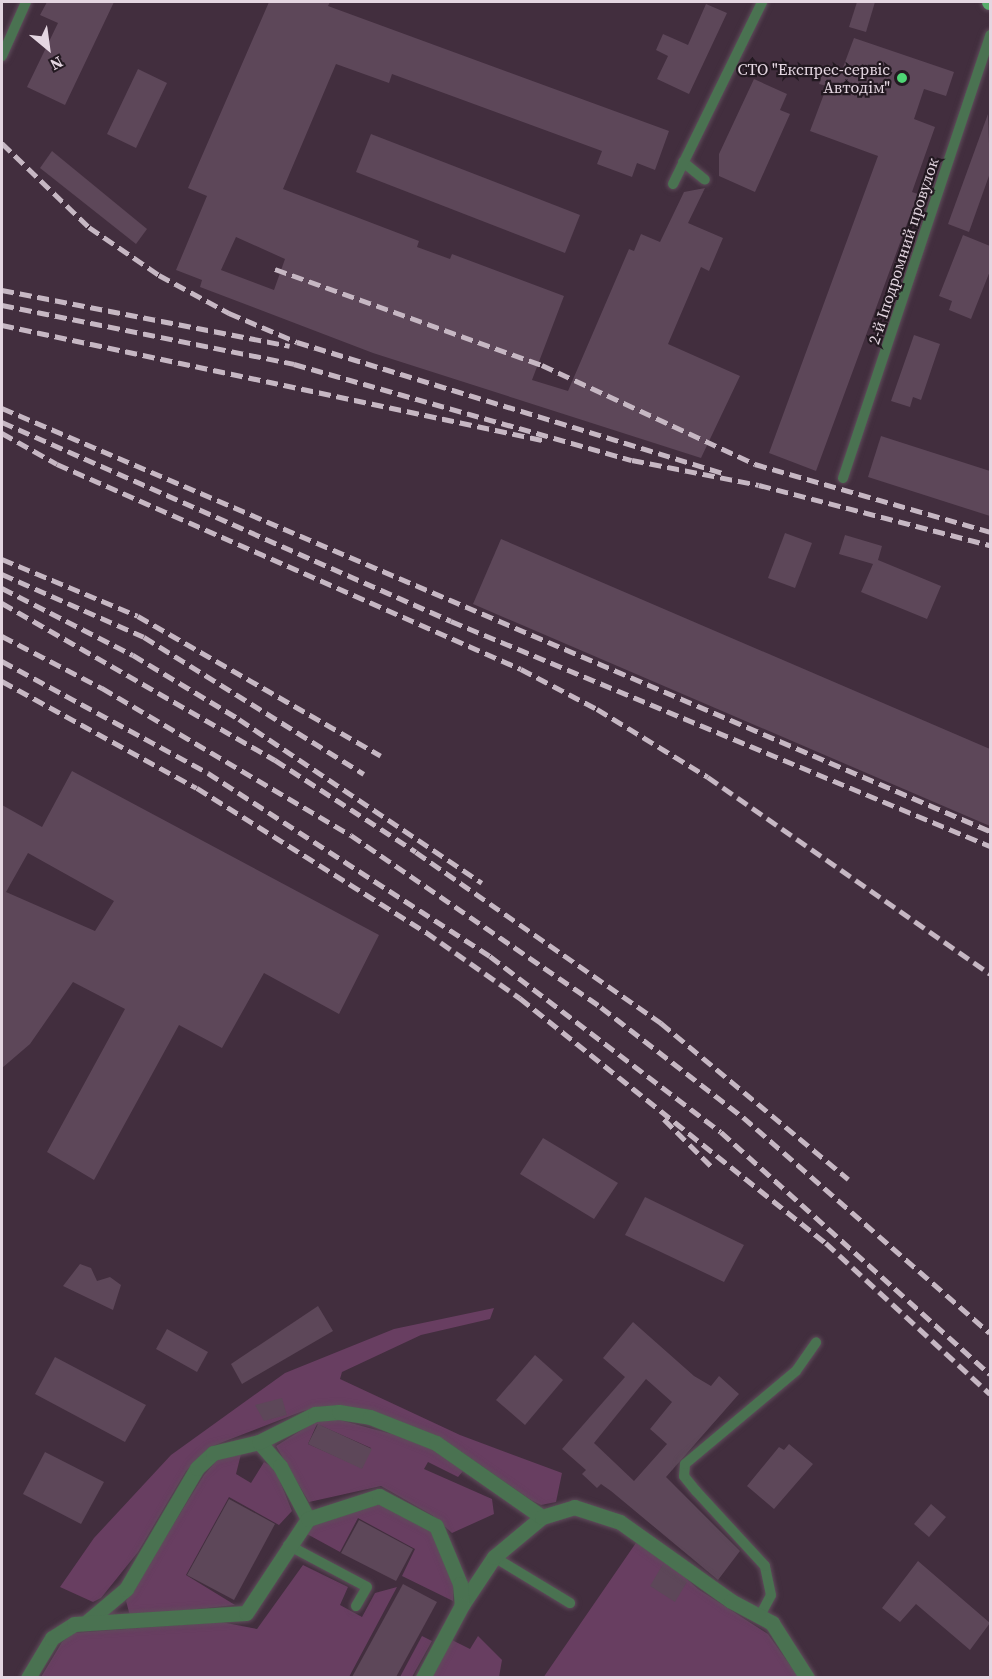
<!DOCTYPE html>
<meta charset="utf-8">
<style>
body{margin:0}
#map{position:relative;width:992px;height:1679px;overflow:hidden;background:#422e3e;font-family:"Source Serif 4",serif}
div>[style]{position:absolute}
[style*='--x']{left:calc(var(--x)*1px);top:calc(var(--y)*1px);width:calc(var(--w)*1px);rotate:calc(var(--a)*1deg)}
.green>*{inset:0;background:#683e61}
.building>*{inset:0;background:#5d4759}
.roads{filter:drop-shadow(0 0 2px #5f4c5b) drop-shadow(0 0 2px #5f4c5b)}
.lane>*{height:10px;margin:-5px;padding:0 5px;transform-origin:5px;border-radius:5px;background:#4a7251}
.street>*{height:15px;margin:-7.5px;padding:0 7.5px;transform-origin:7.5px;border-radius:7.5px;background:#4a7251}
.primary>*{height:15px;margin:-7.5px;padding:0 7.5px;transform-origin:7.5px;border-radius:7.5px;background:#56ac6a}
.rail>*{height:4.5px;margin-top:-2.25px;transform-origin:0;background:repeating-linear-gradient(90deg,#c6b7c3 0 12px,transparent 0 18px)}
.dots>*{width:16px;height:16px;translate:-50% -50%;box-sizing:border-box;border:3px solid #231921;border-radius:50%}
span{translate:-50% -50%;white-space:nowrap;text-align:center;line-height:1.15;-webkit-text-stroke:4.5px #231921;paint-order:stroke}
.poi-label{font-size:16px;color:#e4d6e1}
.right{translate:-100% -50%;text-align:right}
.street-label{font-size:16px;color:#e4d6e1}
.frame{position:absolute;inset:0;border:3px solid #e4d6e1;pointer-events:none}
.north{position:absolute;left:18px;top:18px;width:60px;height:60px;-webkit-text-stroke:4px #231921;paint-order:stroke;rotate:151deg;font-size:16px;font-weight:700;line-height:24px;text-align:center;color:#e4d6e1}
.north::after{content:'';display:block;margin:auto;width:21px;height:27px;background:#e4d6e1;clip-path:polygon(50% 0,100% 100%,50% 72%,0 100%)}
</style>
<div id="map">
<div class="green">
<i style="clip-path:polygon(494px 1308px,490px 1319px,421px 1335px,342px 1372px,340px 1379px,460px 1435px,562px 1473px,556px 1502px,541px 1505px,531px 1500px,443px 1439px,332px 1406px,303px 1411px,210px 1447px,186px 1471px,138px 1552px,101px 1598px,93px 1602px,60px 1587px,94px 1538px,171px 1455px,285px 1373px,394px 1329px)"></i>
<i style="clip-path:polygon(evenodd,336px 1419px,425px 1443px,463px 1471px,458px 1477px,428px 1462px,424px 1469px,492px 1499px,494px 1514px,452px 1533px,432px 1515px,381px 1486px,309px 1502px,276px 1446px,316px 1421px,336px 1419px,317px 1424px,371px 1448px,362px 1468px,308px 1444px,317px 1424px)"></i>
<i style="clip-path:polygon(241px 1454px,236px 1474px,251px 1483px,264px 1462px,275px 1469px,292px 1511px,279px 1525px,229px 1497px,186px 1575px,235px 1605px,130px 1616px,126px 1601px,204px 1475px,220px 1457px)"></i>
<i style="clip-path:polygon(377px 1503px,432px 1529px,453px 1584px,453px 1601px,402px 1576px,415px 1549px,358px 1518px,340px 1552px,307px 1534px,314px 1524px)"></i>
<i style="clip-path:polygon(640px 1537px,698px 1589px,768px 1634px,799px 1678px,543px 1678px)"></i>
<i style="clip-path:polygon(303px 1565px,348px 1587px,340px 1605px,362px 1617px,375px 1593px,397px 1587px,349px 1677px,41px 1677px,62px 1642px,74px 1633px,221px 1622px,257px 1629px)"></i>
<i style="clip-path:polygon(422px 1636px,432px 1641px,412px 1677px,400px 1677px)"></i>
<i style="clip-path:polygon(478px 1636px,502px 1660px,499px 1677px,432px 1678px,452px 1640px,470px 1649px)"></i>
</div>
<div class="building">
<i style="clip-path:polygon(47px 2px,114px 2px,65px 105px,27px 87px,58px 23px,40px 15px)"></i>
<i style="clip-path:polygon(evenodd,269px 2px,330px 2px,328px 6px,669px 131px,655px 170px,637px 163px,632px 177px,597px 164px,602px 151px,392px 74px,389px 83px,336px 64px,283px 189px,419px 241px,417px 247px,450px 259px,452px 254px,564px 296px,532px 380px,568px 391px,629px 249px,634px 251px,641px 234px,660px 242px,684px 192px,705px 188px,688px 223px,723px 238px,709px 271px,701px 267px,668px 344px,740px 376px,701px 458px,373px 353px,200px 287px,202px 280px,176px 270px,207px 196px,188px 188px,269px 2px,236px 237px,285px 259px,274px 290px,221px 270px,236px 237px)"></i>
<i style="clip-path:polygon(857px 2px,875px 2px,866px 32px,849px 27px)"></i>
<i style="clip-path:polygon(706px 4px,727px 13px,689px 94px,657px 79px,668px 56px,656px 50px,663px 34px,688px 45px)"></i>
<i style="clip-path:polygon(854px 38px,954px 72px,946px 96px,924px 89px,914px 119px,935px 127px,912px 192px,918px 194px,816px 471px,769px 453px,878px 156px,810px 131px,827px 86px,819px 84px,825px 65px,842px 70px)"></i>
<i style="clip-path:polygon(138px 69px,167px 83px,136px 148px,107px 134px)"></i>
<i style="clip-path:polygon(754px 79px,787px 94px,780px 110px,790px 114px,755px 192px,719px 176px,719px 154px)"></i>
<i style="clip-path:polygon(988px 114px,990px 173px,969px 232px,948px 224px)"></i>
<i style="clip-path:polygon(371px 134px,580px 215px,565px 253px,356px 172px)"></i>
<i style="clip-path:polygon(52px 151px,147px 229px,136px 244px,40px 168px)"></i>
<i style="clip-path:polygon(963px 235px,990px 246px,990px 271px,971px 319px,949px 310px,952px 301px,939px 296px)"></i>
<i style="clip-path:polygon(914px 335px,940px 344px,921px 400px,913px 397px,910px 407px,891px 401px)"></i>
<i style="clip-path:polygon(881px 436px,990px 471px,990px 516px,868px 477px)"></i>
<i style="clip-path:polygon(785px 533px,812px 543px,795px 588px,768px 578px)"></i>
<i style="clip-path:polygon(845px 535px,882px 546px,878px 560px,941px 586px,927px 619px,861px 592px,873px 564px,839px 554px)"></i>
<i style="clip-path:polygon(501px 539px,990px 749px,990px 826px,473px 604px)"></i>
<i style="clip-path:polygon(evenodd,72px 771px,379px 935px,339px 1014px,264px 973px,222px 1048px,179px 1025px,94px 1180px,47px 1152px,125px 1009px,73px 982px,30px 1044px,2px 1068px,2px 805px,42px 827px,72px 771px,28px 853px,114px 901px,95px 931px,6px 892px,28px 853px)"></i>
<i style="clip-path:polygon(543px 1138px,618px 1183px,594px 1219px,520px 1174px)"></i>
<i style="clip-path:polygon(645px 1197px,744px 1245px,724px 1282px,625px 1235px)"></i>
<i style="clip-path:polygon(80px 1264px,91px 1268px,97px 1281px,110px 1277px,121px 1285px,113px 1310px,63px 1286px)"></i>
<i style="clip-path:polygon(318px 1306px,333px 1331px,242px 1384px,231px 1364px)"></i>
<i style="clip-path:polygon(evenodd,633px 1322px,694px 1376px,711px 1386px,719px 1376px,739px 1394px,666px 1477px,740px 1551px,718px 1580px,611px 1491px,601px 1484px,597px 1488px,582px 1474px,586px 1470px,562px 1449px,625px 1377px,603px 1358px,633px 1322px,646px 1379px,672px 1402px,650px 1429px,667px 1444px,634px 1481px,594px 1443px,646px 1379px)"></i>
<i style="clip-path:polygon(167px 1329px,208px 1352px,197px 1372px,156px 1349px)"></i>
<i style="clip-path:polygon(535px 1355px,563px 1380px,525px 1425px,496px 1400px)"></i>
<i style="clip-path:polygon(55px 1357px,146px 1405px,125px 1442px,35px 1394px)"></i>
<i style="clip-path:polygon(282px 1398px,287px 1415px,264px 1421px,255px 1405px)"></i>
<i style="clip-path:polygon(318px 1424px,372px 1449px,362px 1469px,308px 1444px)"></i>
<i style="clip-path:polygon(789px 1444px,813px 1464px,774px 1509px,747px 1486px,779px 1447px,784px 1450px)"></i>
<i style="clip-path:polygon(45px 1452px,104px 1482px,81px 1524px,23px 1494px)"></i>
<i style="clip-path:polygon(229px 1499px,275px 1524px,234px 1600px,187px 1575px)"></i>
<i style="clip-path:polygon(931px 1504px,946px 1517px,929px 1537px,914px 1524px)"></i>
<i style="clip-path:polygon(359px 1520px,413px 1549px,396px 1581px,341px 1553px)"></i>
<i style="clip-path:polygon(918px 1561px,990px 1623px,970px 1650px,916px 1604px,900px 1622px,882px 1608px)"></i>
<i style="clip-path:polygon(663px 1564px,687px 1582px,675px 1602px,650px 1586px)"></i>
<i style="clip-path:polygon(403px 1584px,437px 1602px,396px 1677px,352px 1677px)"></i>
</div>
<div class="roads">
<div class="lane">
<i style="--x:2;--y:56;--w:59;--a:-66"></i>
<i style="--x:683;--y:162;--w:28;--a:39"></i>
<i style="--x:673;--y:184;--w:203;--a:-63.9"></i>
<i style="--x:843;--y:478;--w:467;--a:-71.6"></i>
<i style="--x:288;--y:1545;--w:89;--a:28"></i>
<i style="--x:367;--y:1587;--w:22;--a:120"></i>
<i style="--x:494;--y:1557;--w:89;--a:31.2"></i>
<i style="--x:761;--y:1614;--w:21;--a:-62"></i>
<i style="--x:771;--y:1595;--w:30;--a:-102"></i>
<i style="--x:765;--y:1566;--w:102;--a:-132.6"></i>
<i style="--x:696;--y:1491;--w:19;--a:-129"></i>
<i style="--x:684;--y:1476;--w:12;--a:-85"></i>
<i style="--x:685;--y:1464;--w:145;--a:-40"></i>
<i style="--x:796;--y:1371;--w:35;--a:-55"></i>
</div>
<div class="street">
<i style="--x:259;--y:1442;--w:32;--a:49"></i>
<i style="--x:280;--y:1466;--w:60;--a:62.2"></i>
<i style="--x:462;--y:1605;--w:58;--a:-56.3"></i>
<i style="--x:494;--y:1557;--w:62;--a:-39.8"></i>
<i style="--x:88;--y:1621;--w:50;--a:-40.1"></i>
<i style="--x:126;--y:1589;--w:140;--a:-59.6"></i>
<i style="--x:197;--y:1468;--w:22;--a:-43"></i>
<i style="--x:213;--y:1453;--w:47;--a:-13.4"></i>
<i style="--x:259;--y:1442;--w:63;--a:-26.6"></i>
<i style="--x:315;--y:1414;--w:24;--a:-5"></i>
<i style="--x:339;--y:1412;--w:31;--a:9"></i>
<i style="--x:370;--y:1417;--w:71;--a:21.5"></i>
<i style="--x:436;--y:1443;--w:129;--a:34.9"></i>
<i style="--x:542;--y:1517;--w:34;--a:-17"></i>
<i style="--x:574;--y:1507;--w:48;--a:18.1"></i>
<i style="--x:620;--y:1522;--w:136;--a:35.4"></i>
<i style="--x:731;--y:1601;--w:47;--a:28.2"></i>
<i style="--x:772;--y:1623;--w:65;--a:57.5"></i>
<i style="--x:28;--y:1678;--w:47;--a:-59"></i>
<i style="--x:52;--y:1638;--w:26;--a:-32"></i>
<i style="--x:74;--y:1624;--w:172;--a:-3.7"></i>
<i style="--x:246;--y:1613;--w:113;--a:-56.6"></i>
<i style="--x:308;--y:1519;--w:75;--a:-17.9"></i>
<i style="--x:379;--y:1496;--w:64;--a:27.8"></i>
<i style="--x:436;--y:1526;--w:63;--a:67.5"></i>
<i style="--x:460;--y:1584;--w:21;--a:85"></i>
<i style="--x:462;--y:1605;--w:83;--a:118.1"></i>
</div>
<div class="primary">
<i style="--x:989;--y:2;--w:1;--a:0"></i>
</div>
</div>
<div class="rail">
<i style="--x:2;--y:143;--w:121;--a:44"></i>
<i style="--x:89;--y:227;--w:85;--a:34.4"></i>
<i style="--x:159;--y:275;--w:80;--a:28.5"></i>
<i style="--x:229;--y:313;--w:74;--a:23.1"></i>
<i style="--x:297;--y:342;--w:445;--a:17.1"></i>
<i style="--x:275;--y:269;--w:284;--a:19.8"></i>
<i style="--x:542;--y:365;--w:235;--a:24.9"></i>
<i style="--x:755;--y:464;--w:245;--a:16.1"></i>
<i style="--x:2;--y:290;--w:293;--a:11"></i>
<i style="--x:2;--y:305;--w:298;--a:11.4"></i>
<i style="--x:294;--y:364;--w:351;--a:15.9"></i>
<i style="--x:632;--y:460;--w:129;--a:11.1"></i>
<i style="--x:759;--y:485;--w:239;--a:14.6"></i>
<i style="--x:2;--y:325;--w:557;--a:12.02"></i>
<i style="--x:2;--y:408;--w:1075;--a:23.18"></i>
<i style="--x:2;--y:422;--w:491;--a:23.9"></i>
<i style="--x:451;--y:621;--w:584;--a:22.66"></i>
<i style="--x:2;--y:433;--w:63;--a:29.4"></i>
<i style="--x:57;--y:464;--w:507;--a:23.84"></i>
<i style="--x:521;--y:669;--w:86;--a:27.8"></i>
<i style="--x:597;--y:709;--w:130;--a:31.5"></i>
<i style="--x:708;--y:777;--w:344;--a:34.9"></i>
<i style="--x:2;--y:559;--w:147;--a:22.7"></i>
<i style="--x:138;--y:616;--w:280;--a:29.9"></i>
<i style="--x:2;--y:574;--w:155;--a:23.9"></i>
<i style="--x:144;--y:637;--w:259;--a:31.9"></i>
<i style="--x:2;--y:588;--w:147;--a:27.1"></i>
<i style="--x:133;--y:655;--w:124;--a:31.1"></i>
<i style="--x:239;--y:719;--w:293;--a:34"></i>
<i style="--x:2;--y:603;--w:315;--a:29.9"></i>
<i style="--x:275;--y:760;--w:168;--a:33.1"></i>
<i style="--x:416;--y:852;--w:299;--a:34.9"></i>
<i style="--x:661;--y:1023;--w:244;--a:39.8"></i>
<i style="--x:2;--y:636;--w:113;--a:27.5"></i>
<i style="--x:102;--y:688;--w:289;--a:30.6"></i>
<i style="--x:351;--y:835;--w:303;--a:34.5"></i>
<i style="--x:601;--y:1007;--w:180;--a:37.8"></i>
<i style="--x:743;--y:1117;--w:328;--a:41.2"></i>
<i style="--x:2;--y:661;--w:234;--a:28.5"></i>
<i style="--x:208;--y:773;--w:336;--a:33"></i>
<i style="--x:490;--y:956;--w:290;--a:37.3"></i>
<i style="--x:721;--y:1132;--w:362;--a:42"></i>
<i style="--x:2;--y:681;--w:222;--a:28.8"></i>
<i style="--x:197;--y:788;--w:271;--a:32.2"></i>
<i style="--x:426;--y:932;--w:115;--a:35.1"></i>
<i style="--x:520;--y:998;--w:392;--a:38.7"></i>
<i style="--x:826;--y:1243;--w:223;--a:42.6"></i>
<i style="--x:664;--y:1119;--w:72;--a:45"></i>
</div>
<div class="dots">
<i style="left:902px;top:78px;background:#4fd675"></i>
</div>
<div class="poi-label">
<span class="right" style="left:890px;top:78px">СТО "Експрес-сервіс<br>Автодім"</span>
</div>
<div class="street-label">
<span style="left:903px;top:251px;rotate:-72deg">2-й Іподромний провулок</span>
</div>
<div class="frame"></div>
<div class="north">N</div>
</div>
